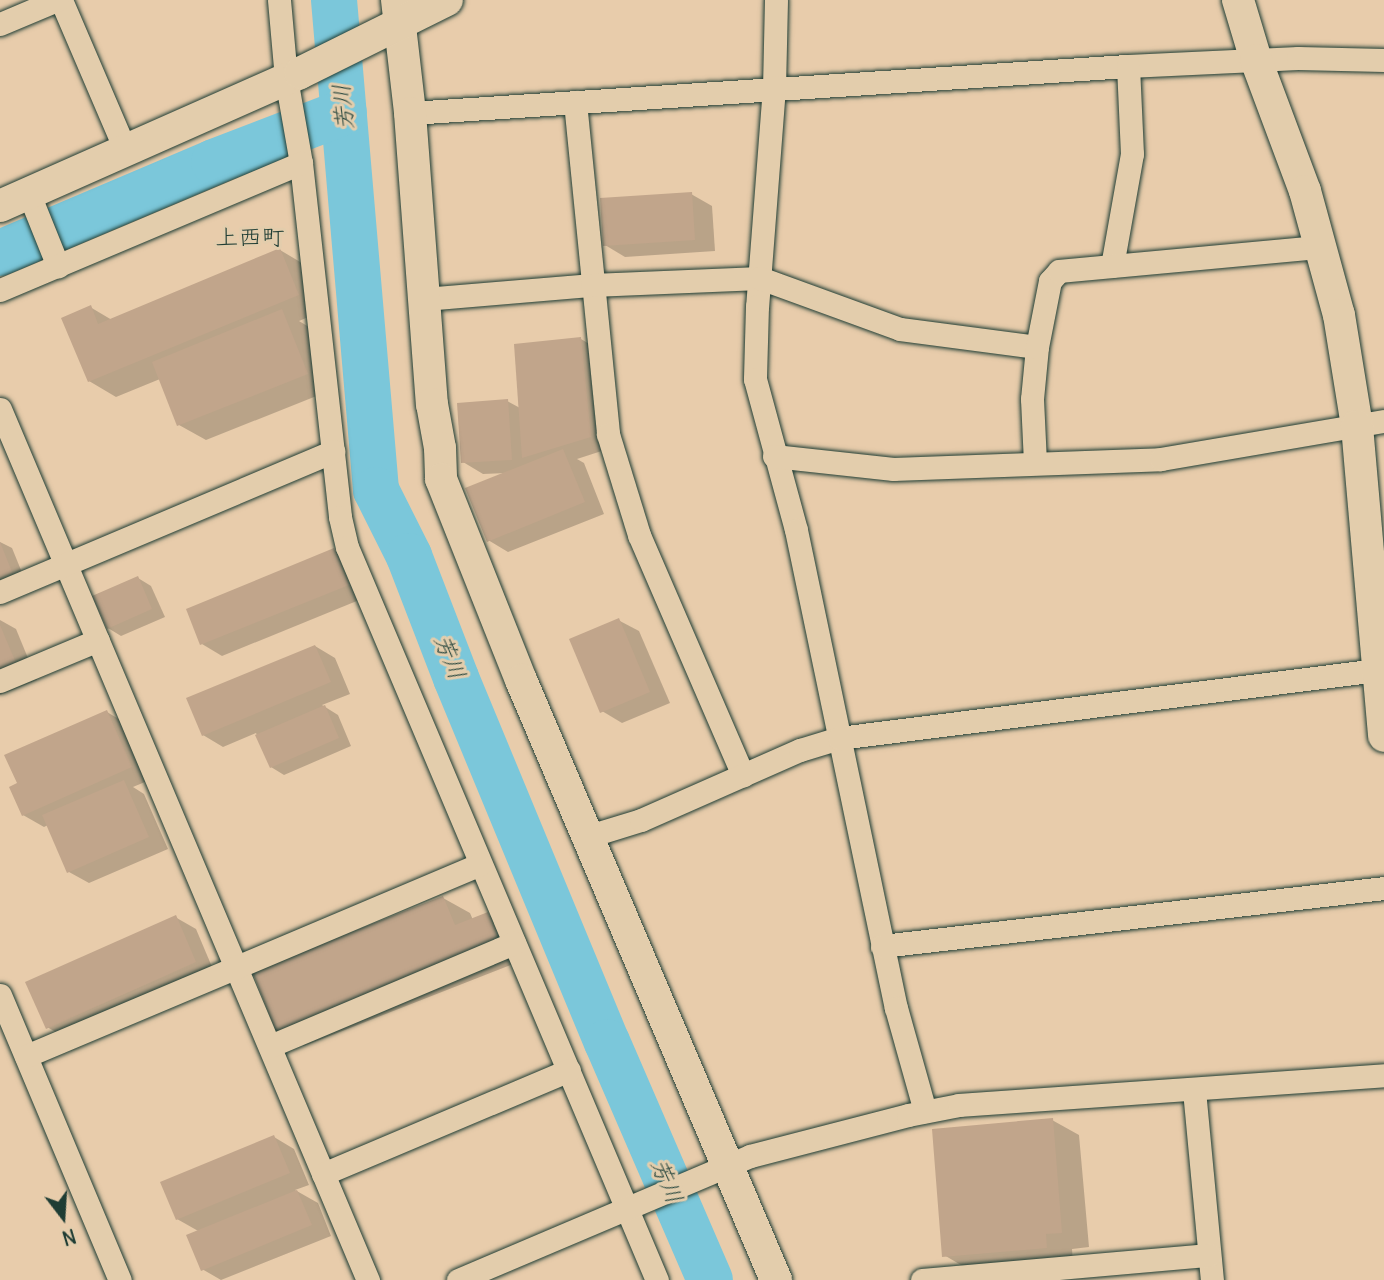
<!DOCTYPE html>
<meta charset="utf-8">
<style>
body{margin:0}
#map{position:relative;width:1384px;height:1280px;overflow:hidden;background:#e8ccab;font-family:Delius,"Klee One",sans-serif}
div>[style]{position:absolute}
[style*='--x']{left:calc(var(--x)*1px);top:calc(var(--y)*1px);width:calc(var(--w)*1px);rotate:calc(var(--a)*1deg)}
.shadow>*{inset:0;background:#0003}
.river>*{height:46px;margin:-23px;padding:0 23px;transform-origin:23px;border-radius:23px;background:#7bc7da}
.building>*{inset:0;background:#c1a58b}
.roads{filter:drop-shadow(0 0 2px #1f3d34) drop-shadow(0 0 2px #1f3d34)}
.street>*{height:23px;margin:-11.5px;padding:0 11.5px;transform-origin:11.5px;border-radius:11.5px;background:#e3cdac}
.secondary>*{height:32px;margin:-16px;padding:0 16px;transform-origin:16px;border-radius:16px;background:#e3cdac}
span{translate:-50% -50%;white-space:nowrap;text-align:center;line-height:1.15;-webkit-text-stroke:6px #e3cdac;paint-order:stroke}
.water-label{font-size:23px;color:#24443c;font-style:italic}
.neighbourhood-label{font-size:23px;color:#1f3d34}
.north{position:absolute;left:28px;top:1182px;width:70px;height:70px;-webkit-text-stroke:5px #e3cdac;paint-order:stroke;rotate:163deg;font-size:19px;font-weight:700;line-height:28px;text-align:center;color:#1f3d34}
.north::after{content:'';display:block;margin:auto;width:24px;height:32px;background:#1f3d34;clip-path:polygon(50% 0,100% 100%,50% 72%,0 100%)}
</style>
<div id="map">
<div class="shadow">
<i style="clip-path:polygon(691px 194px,712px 206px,715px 251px,625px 257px,605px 245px)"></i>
<i style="clip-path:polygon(280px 250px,307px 266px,325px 310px,299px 321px,309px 327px,334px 389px,206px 440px,179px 425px,160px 379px,116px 397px,89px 381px,90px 307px,112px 320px)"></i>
<i style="clip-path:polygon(581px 339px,601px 351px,611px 448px,577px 459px,584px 463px,604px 514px,508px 552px,488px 540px,507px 473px,483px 474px,463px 462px,507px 401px,520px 408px)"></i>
<i style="clip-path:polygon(0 542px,12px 548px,25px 580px,0 590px)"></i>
<i style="clip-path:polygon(334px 550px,355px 562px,369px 596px,222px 656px,202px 644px)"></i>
<i style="clip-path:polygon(138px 578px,151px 586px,165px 617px,121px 636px,108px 628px)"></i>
<i style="clip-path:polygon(0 620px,16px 629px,37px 680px,0 695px)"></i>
<i style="clip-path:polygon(618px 620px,639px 631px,670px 703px,622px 723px,602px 711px)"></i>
<i style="clip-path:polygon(315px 646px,335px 658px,350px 694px,322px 705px,338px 715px,351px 746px,284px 775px,271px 767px,256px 733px,223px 747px,203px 735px)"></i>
<i style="clip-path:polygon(107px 712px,127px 724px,152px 779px,133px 787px,144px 794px,168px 849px,89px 883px,69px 872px,48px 825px,44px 827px,23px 815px)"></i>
<i style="clip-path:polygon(443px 898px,470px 913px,473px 920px,487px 914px,515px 930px,526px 959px,304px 1046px,277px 1031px)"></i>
<i style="clip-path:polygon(175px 917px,196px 929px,215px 974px,68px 1039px,47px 1027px)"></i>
<i style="clip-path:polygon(1052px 1120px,1079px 1135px,1089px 1247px,1072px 1249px,1073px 1263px,971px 1271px,944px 1255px)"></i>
<i style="clip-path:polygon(274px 1137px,294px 1149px,309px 1185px,295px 1190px,318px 1203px,331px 1236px,221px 1280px,202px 1269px,200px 1232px,177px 1219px)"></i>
</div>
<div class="river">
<i style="--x:334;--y:0;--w:492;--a:85.1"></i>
<i style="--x:376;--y:490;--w:74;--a:63.4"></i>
<i style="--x:409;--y:556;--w:131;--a:68.9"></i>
<i style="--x:456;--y:678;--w:394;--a:67.5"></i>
<i style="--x:607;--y:1042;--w:259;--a:66.6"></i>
<i style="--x:0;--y:253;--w:233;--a:-23"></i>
<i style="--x:214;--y:162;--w:139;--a:-21"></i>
</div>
<div class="building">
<i style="clip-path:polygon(692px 192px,695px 240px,603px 246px,600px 198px)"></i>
<i style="clip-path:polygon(280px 248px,299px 295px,88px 382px,61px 318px,91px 305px,98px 324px)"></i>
<i style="clip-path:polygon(282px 309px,308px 374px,177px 426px,152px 362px)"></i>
<i style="clip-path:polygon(581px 337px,591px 437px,522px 458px,514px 344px)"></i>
<i style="clip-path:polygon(508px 399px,512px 460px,461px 463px,457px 403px)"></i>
<i style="clip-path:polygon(563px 449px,585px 502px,487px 542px,465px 488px)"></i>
<i style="clip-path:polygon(0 542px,12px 572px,0 577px)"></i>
<i style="clip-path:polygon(334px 548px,349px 585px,200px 645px,186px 609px)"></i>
<i style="clip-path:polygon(138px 576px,152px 609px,107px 629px,92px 596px)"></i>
<i style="clip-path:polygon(619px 618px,650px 692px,600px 713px,569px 639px)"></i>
<i style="clip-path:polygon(0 625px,18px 668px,0 676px)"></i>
<i style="clip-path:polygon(315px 645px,331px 682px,202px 736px,186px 698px)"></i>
<i style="clip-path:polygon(325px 705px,339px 738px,270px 768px,255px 735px)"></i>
<i style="clip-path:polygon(107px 710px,132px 767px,22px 816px,9px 787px,17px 783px,4px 755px)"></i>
<i style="clip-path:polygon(124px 780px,149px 837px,67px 873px,42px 815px)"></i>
<i style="clip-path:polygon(443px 896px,455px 925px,488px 912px,500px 944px,276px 1032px,252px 971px)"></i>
<i style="clip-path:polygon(176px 915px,196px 962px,46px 1029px,25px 982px)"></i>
<i style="clip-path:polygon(1053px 1118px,1062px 1233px,1046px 1234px,1047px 1248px,942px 1257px,932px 1129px)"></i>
<i style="clip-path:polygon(274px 1135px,290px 1173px,176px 1220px,160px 1182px)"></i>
<i style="clip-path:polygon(297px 1190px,312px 1225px,201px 1271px,186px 1235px)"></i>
</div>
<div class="roads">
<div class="street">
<i style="--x:61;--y:0;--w:165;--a:66.8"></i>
<i style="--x:279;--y:0;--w:78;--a:84.9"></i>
<i style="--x:286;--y:78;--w:86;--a:80"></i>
<i style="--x:301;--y:163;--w:356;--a:83.7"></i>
<i style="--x:340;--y:517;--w:31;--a:77"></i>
<i style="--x:347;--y:547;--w:796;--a:67.08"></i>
<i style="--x:776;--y:0;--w:87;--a:91.3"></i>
<i style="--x:774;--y:87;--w:220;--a:94.4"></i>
<i style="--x:757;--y:306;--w:73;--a:91.6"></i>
<i style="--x:755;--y:379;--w:156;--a:74.8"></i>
<i style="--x:796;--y:530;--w:488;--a:78.2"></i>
<i style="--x:896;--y:1008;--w:107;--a:74.3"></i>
<i style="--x:0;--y:24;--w:62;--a:-22.8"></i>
<i style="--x:575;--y:102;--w:334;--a:84.3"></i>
<i style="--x:608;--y:434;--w:106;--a:72.9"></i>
<i style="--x:639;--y:535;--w:262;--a:66.6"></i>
<i style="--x:410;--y:113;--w:720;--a:-3.75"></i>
<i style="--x:1128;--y:66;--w:170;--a:-2.7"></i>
<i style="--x:1298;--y:58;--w:86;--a:1.3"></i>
<i style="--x:29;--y:194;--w:78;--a:68.1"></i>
<i style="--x:1112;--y:266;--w:114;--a:-79.9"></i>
<i style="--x:1132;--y:154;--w:88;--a:-92.6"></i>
<i style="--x:0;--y:290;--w:327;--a:-22.9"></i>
<i style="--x:424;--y:299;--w:169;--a:-4.8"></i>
<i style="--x:592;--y:285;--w:168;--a:-2.4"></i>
<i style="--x:760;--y:278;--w:149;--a:20"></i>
<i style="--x:900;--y:329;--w:138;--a:7.5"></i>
<i style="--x:1037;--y:347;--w:52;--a:95.5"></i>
<i style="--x:1032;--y:399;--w:64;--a:87.3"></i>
<i style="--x:1037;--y:347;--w:67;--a:-78.9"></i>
<i style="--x:1050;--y:281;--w:13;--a:-48"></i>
<i style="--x:1059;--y:271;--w:262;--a:-5.3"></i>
<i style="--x:0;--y:409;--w:946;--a:67.1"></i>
<i style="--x:774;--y:456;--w:120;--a:6.2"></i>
<i style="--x:893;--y:469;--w:268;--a:-2.1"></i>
<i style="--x:1161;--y:459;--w:226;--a:-9.7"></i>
<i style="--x:0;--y:592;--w:362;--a:-22.9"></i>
<i style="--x:0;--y:681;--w:106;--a:-22.7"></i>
<i style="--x:589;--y:836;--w:54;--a:-17.1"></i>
<i style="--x:641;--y:820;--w:174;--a:-23.8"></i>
<i style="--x:800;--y:750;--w:41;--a:-17.1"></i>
<i style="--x:839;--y:738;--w:542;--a:-7.2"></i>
<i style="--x:882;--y:946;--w:505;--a:-6.59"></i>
<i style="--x:0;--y:995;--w:309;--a:67.2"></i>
<i style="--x:270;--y:1046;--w:265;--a:-22.9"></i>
<i style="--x:26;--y:1056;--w:493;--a:-22.9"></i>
<i style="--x:1194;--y:1090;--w:191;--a:84.6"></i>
<i style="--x:323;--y:1174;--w:267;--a:-22.9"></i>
<i style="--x:458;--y:1280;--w:317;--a:-23"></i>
<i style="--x:750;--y:1156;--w:163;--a:-14.5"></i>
<i style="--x:908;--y:1115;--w:52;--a:-11.1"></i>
<i style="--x:959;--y:1105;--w:426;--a:-4"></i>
<i style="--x:922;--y:1280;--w:288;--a:-5"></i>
</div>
<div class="secondary">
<i style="--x:397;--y:0;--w:114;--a:83.4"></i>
<i style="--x:410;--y:113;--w:292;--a:85.7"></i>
<i style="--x:432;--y:404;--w:45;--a:79.7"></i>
<i style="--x:440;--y:448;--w:31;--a:88"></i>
<i style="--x:441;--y:479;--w:216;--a:68.3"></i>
<i style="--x:521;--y:680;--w:652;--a:66.97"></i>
<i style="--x:1238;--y:0;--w:63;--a:73.3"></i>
<i style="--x:1256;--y:60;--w:140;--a:69.5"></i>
<i style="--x:1305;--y:191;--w:129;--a:74.7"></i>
<i style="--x:1339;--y:315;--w:112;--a:80.8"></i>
<i style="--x:1357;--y:426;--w:311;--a:85"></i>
<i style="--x:0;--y:206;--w:328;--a:-23.9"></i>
<i style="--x:300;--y:73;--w:164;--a:-26.4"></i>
</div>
</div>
<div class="water-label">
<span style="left:343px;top:107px;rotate:-95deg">芳川</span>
<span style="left:450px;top:657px;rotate:68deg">芳川</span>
<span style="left:667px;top:1181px;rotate:67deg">芳川</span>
</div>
<div class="neighbourhood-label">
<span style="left:250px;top:237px">上西町</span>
</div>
<div class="north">N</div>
</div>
